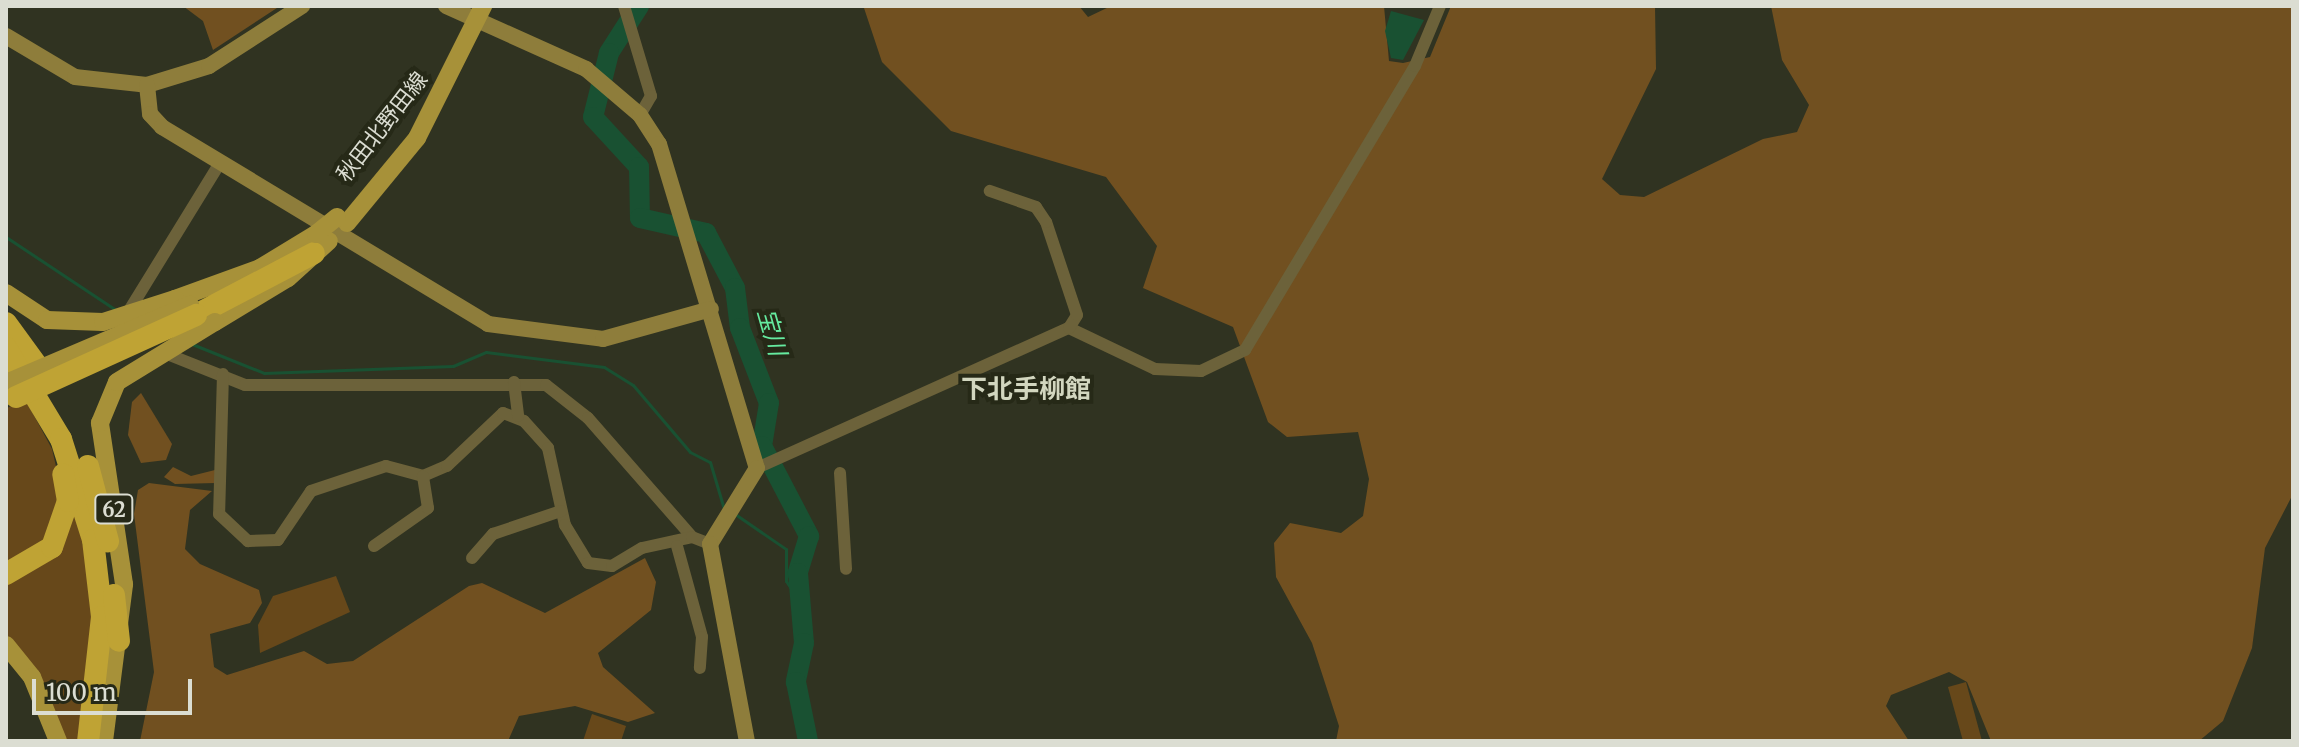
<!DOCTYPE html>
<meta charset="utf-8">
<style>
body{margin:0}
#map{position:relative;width:2299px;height:747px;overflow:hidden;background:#303321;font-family:Merriweather,"Noto Sans JP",serif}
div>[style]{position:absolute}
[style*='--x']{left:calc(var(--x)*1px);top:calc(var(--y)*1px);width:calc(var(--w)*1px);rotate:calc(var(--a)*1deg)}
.green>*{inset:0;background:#67481a}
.forest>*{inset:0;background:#715020}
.water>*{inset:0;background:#195132}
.stream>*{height:3px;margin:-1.5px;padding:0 1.5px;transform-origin:1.5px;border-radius:1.5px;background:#195132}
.river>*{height:20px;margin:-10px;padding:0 10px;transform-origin:10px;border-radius:10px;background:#195132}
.street>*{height:12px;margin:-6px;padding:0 6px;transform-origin:6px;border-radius:6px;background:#6c623a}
.secondary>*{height:16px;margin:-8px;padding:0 8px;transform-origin:8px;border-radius:8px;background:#8e7d3b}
.primary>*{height:18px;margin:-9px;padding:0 9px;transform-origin:9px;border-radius:9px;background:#a79139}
.highway>*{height:22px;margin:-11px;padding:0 11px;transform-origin:11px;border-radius:11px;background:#bfa334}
.primary-bridge>*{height:18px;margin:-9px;padding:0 9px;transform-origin:9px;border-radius:9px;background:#a79139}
.highway-bridge>*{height:22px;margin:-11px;padding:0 11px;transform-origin:11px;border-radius:11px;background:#bfa334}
span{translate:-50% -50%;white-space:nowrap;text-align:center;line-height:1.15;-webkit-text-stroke:8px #262917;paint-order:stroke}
.shield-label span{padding:2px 6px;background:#262917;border:2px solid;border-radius:6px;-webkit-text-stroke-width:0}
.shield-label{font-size:20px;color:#dbddd2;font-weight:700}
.street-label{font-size:22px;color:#dbddd2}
.water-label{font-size:24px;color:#65ea9f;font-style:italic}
.quarter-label{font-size:26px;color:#d2d6bf;font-weight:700}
.frame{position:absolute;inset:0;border:8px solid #dbddd2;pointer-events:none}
.scale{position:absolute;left:32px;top:679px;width:160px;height:36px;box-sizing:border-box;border:4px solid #dbddd2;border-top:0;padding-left:10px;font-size:24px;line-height:28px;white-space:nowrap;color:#dbddd2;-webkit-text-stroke:6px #262917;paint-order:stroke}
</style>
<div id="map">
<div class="green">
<i style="clip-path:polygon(24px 397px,52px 449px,61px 488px,43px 549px,6px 568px,6px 409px)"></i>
<i style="clip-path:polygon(73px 489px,94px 609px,83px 741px,63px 741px,6px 636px,6px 580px,41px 565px)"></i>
<i style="clip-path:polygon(336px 576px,350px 612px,260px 653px,258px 625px,273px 596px)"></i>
<i style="clip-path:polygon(1966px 682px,1982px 741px,1963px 741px,1948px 687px)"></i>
<i style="clip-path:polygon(592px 714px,626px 726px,621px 741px,583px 741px)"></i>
</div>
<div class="forest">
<i style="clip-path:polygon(183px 6px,280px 6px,213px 50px,203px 21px)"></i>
<i style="clip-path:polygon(1079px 6px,1088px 17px,1111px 6px,1384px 6px,1389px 61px,1403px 63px,1430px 57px,1451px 6px,1655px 6px,1656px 69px,1602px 179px,1620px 195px,1644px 197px,1763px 139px,1797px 132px,1809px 105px,1782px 60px,1771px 6px,2293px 6px,2293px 494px,2265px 548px,2252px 648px,2223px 721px,2199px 741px,1991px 741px,1967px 682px,1949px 672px,1891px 695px,1886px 706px,1909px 741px,1336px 741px,1339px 726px,1312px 643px,1276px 577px,1274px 543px,1290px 523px,1341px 533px,1363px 516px,1369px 479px,1358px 432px,1287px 437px,1268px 422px,1233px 327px,1143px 288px,1157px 246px,1106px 177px,951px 131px,882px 62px,864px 8px)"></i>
<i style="clip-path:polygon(141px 393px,172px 444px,166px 460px,141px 463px,128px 435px,132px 402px)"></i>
<i style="clip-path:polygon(173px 467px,191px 476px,215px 470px,216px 483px,175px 484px,164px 477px)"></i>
<i style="clip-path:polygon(149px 483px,212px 491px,190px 510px,185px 549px,200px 564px,259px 590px,262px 603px,250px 623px,210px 634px,214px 667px,227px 675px,304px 651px,327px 664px,353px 661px,469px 586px,482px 583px,545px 613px,645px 558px,656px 582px,651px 610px,598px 653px,603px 667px,655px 713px,628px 722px,575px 706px,519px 716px,508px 741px,140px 741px,154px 672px,134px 514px,138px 490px)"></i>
</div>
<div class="water">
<i style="clip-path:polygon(1391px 11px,1424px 20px,1403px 60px,1391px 58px,1385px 31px)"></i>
</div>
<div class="stream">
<i style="--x:6;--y:237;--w:132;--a:33.6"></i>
<i style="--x:192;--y:344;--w:78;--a:21.9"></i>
<i style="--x:264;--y:373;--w:189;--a:-2.1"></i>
<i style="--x:453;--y:366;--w:36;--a:-23"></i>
<i style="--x:486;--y:352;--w:119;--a:7.2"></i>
<i style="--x:604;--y:367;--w:34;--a:32"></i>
<i style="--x:633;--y:385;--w:88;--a:49.6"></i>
<i style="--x:690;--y:452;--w:22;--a:27"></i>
<i style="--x:710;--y:462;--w:49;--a:73.4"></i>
<i style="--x:735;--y:514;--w:62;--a:34.5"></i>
<i style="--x:786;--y:549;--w:32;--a:90"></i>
<i style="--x:786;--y:581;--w:23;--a:56"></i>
</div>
<div class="river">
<i style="--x:639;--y:6;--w:56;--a:122.6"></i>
<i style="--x:609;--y:53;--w:66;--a:104"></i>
<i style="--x:593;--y:117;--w:68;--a:47.4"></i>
<i style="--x:639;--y:167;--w:51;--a:88.9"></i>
<i style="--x:640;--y:218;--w:68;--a:12.8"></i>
<i style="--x:706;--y:233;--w:62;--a:62.2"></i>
<i style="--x:735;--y:288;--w:40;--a:82.9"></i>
<i style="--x:740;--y:328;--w:80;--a:68.9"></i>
<i style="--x:769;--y:403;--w:44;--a:99.2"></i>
<i style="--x:762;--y:446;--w:102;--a:62.4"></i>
<i style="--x:809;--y:536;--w:39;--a:107"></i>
<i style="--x:798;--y:573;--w:70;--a:85.1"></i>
<i style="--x:804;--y:643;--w:40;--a:102"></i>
<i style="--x:796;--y:682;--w:60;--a:78.5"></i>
</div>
<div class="street">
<i style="--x:624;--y:6;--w:94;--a:73.3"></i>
<i style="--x:651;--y:96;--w:22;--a:120"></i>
<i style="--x:127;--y:314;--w:177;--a:-58.4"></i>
<i style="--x:1069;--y:328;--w:95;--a:25.5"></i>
<i style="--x:1155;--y:369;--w:46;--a:2.5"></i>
<i style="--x:1201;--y:371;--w:49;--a:-25.5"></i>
<i style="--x:1245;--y:350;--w:331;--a:-59.1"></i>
<i style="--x:1415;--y:66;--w:65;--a:-67.4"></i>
<i style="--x:162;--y:352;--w:89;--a:21.7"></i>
<i style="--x:245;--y:385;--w:301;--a:0"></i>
<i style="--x:546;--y:385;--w:53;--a:38.2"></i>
<i style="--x:588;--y:418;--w:158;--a:48.8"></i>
<i style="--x:223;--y:374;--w:140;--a:91.6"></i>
<i style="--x:219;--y:514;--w:40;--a:43"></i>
<i style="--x:248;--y:541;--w:30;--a:-2"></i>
<i style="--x:278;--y:540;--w:59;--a:-56"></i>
<i style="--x:311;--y:491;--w:79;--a:-18.4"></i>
<i style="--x:386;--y:466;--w:38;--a:15"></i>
<i style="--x:423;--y:476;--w:26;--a:-23"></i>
<i style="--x:447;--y:466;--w:77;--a:-43.4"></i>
<i style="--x:503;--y:413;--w:22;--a:21"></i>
<i style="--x:524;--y:421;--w:36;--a:48"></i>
<i style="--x:548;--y:448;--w:79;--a:77.6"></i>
<i style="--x:565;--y:525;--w:44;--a:58.8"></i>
<i style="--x:588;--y:563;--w:24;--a:7"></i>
<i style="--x:612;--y:566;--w:35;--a:-31"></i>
<i style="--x:642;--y:548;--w:51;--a:-12.4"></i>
<i style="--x:692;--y:537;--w:19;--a:21"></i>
<i style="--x:514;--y:382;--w:34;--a:83"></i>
<i style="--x:757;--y:468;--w:342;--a:-24.2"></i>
<i style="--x:1069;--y:328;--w:15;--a:-58"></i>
<i style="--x:1077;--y:315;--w:98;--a:-108.4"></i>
<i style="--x:1046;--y:222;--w:18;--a:-124"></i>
<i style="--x:1036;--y:207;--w:49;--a:-160.8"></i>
<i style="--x:840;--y:473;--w:96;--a:86.4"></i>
<i style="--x:374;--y:546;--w:66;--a:-35.1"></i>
<i style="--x:428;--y:508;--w:32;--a:-99"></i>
<i style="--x:677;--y:546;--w:94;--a:74.6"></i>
<i style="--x:702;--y:637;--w:31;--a:94"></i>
<i style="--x:472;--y:558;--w:32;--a:-49"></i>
<i style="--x:493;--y:534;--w:72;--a:-18.7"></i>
</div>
<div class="secondary">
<i style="--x:446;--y:6;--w:154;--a:24.2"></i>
<i style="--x:586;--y:69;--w:71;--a:40.4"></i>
<i style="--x:640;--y:115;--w:35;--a:57"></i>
<i style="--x:659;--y:144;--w:338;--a:73.2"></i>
<i style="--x:757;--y:468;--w:89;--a:121.7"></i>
<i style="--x:710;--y:544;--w:200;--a:79.4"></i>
<i style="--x:6;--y:36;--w:80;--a:30.7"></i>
<i style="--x:75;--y:77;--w:72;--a:6.3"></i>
<i style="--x:147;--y:85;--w:65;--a:-17"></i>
<i style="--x:209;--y:66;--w:111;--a:-32.8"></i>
<i style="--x:147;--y:85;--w:29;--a:84"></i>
<i style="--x:150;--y:114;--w:18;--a:47"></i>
<i style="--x:162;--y:127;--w:381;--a:31.1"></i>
<i style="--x:488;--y:324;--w:116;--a:7.4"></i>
<i style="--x:603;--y:339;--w:112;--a:-15.5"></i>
</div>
<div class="primary">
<i style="--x:347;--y:223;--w:110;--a:-50.5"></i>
<i style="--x:417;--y:138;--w:148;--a:-63.4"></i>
<i style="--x:6;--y:293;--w:49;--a:33.4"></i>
<i style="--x:175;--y:299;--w:90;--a:-20"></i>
<i style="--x:260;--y:268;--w:66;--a:-31.3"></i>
<i style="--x:215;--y:322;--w:85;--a:-31.1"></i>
<i style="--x:288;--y:278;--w:55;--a:-42.1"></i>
<i style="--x:6;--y:645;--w:41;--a:50.9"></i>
<i style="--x:32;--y:677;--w:69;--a:67.9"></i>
<i style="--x:104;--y:741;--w:158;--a:-82.7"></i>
<i style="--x:124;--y:584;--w:163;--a:-98.5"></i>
<i style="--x:100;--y:423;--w:44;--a:-67.5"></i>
</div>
<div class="highway">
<i style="--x:196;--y:315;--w:133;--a:-27.7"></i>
<i style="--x:6;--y:323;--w:59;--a:53.9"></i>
<i style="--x:6;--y:348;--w:106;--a:58.9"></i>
<i style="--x:61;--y:439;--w:106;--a:72.4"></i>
<i style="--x:93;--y:540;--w:78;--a:83.3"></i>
<i style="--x:102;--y:617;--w:125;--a:96.4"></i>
<i style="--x:88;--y:466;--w:78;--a:75.1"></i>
<i style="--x:6;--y:574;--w:53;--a:-30.4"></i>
<i style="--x:52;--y:547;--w:49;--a:-70.8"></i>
<i style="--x:68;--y:501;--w:27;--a:-100"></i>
<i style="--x:114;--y:595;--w:46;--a:83.8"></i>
</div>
<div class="primary-bridge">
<i style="--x:316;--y:234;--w:27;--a:-39"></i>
<i style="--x:47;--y:320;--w:56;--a:2"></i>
<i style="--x:103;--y:322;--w:76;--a:-17.7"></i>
<i style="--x:117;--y:382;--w:115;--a:-31.5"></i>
<i style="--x:6;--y:383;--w:200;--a:-23"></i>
</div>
<div class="highway-bridge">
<i style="--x:16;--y:397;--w:198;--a:-24.5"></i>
</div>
<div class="shield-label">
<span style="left:114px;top:509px">62</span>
</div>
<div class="street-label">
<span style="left:382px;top:127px;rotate:-52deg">秋田北野田線</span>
</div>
<div class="water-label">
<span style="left:772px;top:332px;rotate:74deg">宝川</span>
</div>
<div class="quarter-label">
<span style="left:1026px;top:389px">下北手柳館</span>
</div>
<div class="frame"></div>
<div class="scale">100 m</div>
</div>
